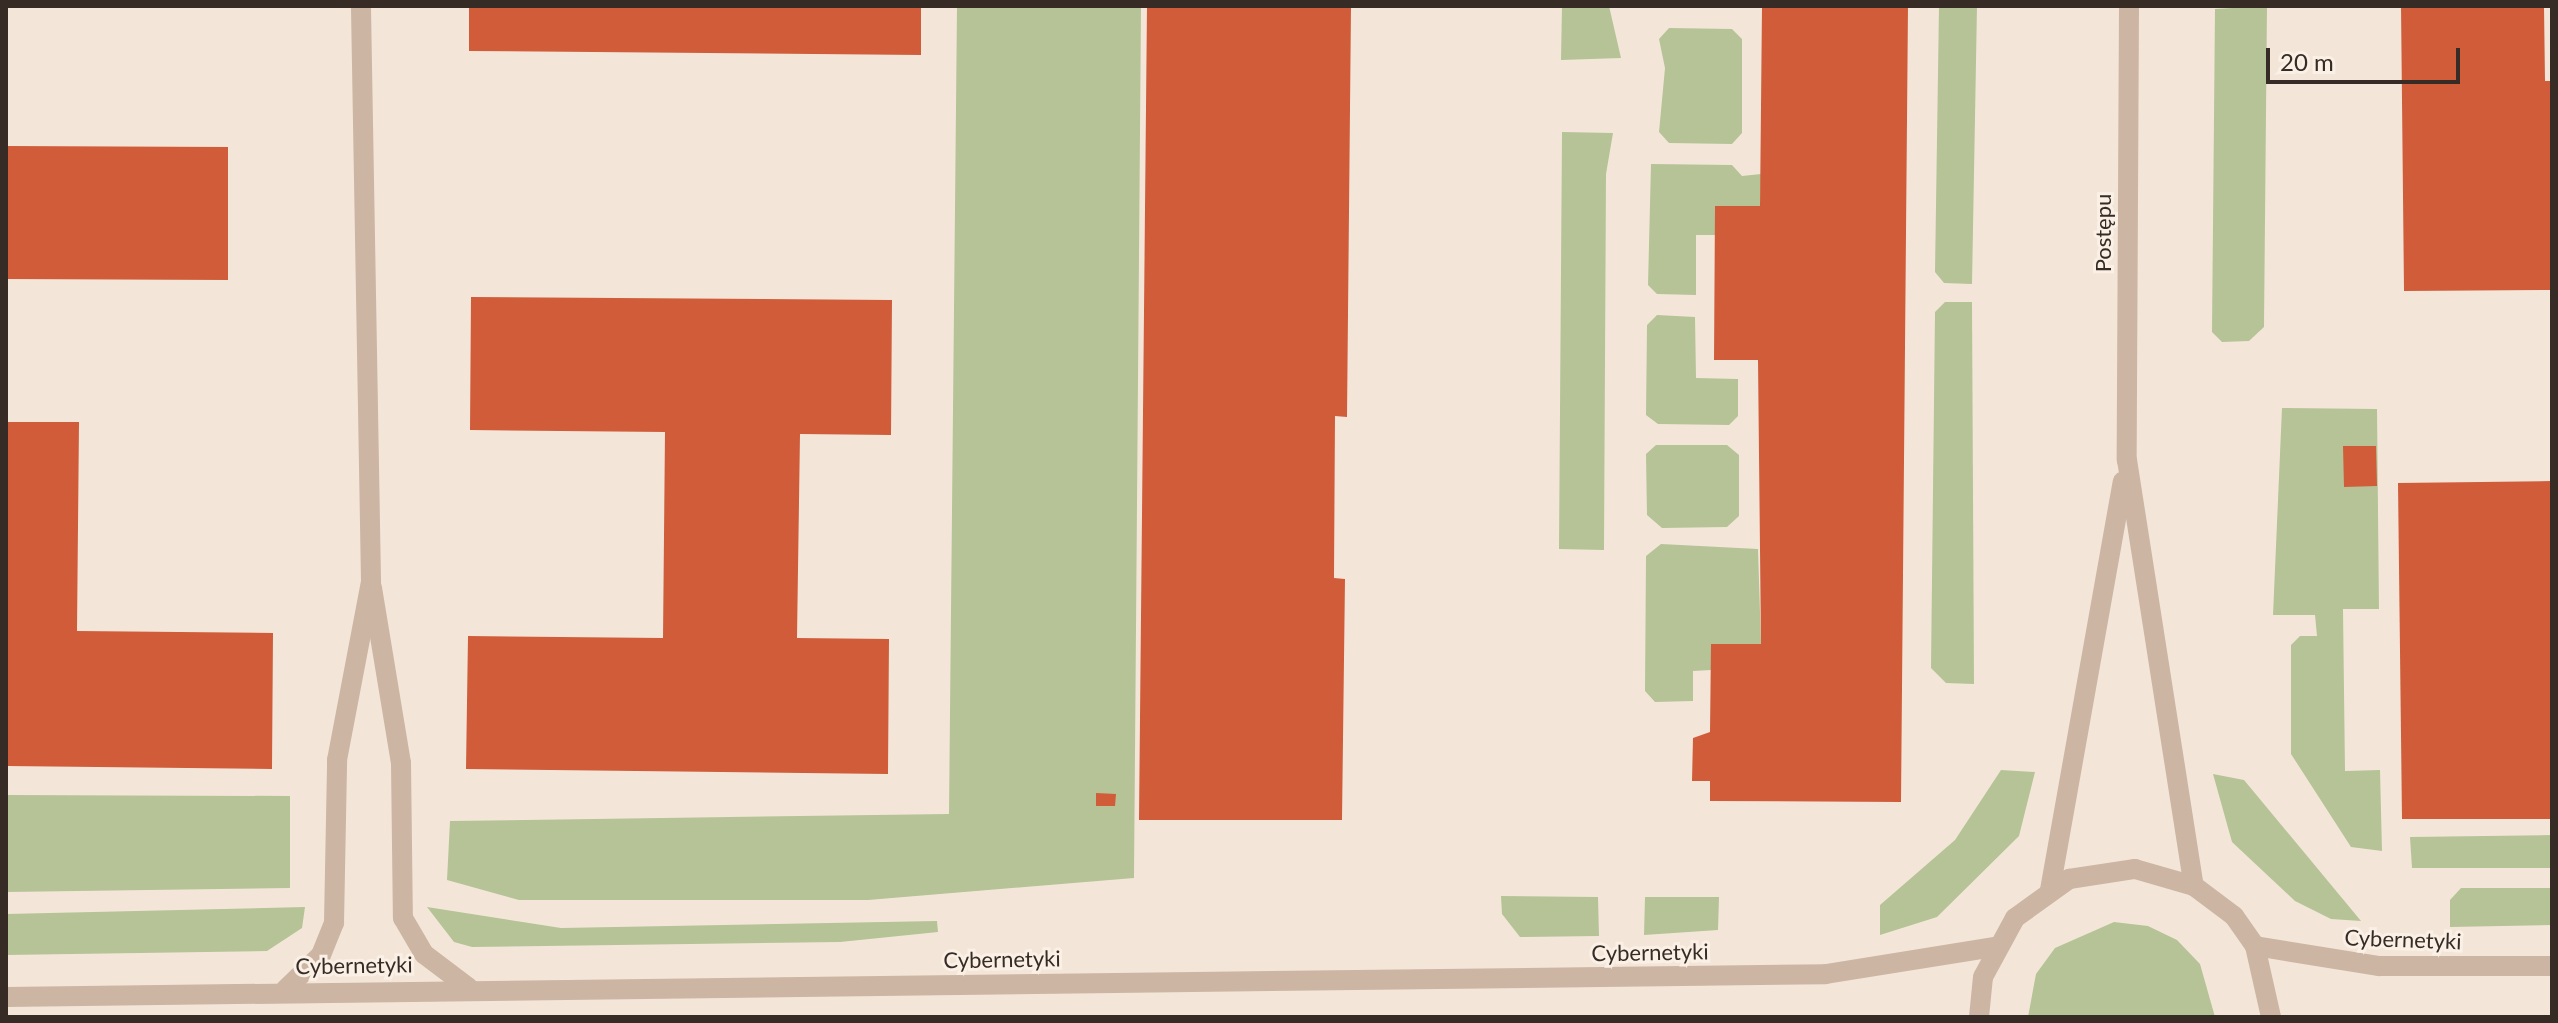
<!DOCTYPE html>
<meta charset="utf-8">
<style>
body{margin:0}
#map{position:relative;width:2558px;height:1023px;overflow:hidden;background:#f3e6d8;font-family:Lato,sans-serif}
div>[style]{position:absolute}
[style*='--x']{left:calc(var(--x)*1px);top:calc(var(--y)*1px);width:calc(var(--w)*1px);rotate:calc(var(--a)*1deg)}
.green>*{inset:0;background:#b5c397}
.building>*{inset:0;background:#d05c3a}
.minor>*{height:20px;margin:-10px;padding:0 10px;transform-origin:10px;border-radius:10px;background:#ccb5a3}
span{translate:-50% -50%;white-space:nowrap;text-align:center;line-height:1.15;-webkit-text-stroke:6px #fbf0e5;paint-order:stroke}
.street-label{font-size:22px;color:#372b26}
.frame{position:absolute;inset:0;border:8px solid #372b26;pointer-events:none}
.scale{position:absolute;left:2266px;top:48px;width:194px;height:36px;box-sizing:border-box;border:4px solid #372b26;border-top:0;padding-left:10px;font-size:24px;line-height:28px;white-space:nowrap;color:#372b26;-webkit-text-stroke:6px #fbf0e5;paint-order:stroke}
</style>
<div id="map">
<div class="green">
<i style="clip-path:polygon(957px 6px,1141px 6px,1134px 878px,868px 900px,519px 900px,447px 880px,450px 821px,949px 814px)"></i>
<i style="clip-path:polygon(1562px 6px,1609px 6px,1621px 58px,1561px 60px)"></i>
<i style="clip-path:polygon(1939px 6px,1977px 6px,1972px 284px,1944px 283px,1935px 272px)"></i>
<i style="clip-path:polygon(2267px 6px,2264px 327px,2249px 341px,2222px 342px,2212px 332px,2215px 9px)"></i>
<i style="clip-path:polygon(1669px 28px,1732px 29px,1742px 39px,1742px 133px,1732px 144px,1669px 143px,1659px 132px,1665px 68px,1659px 39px)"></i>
<i style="clip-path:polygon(1562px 132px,1613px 133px,1606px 174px,1604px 550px,1559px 549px)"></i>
<i style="clip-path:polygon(1651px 164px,1732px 165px,1742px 176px,1761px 174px,1760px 206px,1716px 206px,1715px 235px,1696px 235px,1696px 295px,1657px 294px,1648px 285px)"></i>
<i style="clip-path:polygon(1945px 302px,1972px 302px,1974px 684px,1946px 683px,1931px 668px,1935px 312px)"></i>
<i style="clip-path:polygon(1657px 315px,1695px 317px,1696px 378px,1738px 379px,1738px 416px,1729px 425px,1658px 424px,1646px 415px,1647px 325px)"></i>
<i style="clip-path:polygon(2282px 408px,2377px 409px,2379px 609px,2343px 609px,2345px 771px,2380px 770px,2382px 851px,2351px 847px,2291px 754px,2291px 645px,2300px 636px,2317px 636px,2315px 615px,2273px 615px)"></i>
<i style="clip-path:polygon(1656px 445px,1727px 445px,1739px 455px,1739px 516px,1727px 527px,1662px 528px,1647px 515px,1646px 454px)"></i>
<i style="clip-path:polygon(1661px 544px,1758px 549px,1761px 644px,1711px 644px,1711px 670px,1693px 671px,1693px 701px,1655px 702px,1645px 691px,1646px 556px)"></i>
<i style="clip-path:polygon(2001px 770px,2035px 772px,2019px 836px,1937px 917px,1880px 935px,1880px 905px,1955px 840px)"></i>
<i style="clip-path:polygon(2213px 774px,2244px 780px,2361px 921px,2331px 919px,2295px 901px,2232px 842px)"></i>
<i style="clip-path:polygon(6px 795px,290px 796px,290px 888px,6px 892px)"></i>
<i style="clip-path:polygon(2552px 835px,2552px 868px,2412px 868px,2410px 837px)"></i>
<i style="clip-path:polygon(2461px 888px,2552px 888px,2552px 925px,2450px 927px,2450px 900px)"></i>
<i style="clip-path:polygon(1501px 896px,1598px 897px,1599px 936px,1520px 937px,1502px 914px)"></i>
<i style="clip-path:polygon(1645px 897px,1719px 897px,1718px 930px,1644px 935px)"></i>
<i style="clip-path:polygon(305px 907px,302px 928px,267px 951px,6px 955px,6px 914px)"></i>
<i style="clip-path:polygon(427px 907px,561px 928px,937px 921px,938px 932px,840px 942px,472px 947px,454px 942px)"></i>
<i style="clip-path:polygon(2114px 922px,2148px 926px,2177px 940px,2200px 964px,2215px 1017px,2028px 1017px,2036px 974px,2055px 948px)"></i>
</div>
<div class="building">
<i style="clip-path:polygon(469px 6px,921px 6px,921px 55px,469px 51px)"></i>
<i style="clip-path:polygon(1147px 6px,1351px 6px,1347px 417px,1335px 416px,1334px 578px,1345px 579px,1342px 820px,1139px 820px)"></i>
<i style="clip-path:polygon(1762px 6px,1908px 6px,1901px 802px,1710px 801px,1710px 781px,1692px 781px,1693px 738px,1710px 732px,1711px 644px,1761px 644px,1758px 360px,1714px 360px,1715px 206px,1760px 206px)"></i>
<i style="clip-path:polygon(2401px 6px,2544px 6px,2545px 81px,2552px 81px,2552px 290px,2404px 291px)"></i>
<i style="clip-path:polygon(6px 146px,228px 147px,228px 280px,6px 279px)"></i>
<i style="clip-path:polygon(471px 297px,892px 300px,891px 435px,800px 434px,797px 638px,889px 639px,888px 774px,466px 769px,468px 636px,663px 638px,665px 432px,470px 430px)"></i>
<i style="clip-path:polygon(6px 422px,79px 422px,77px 631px,273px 633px,272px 769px,6px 766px)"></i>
<i style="clip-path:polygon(2343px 446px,2376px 446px,2377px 486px,2344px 487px)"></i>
<i style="clip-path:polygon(2552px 481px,2552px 819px,2402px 819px,2398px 483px)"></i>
<i style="clip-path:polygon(1096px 793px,1116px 794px,1115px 806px,1096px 806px)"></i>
</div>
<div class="minor">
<i style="--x:2129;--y:6;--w:454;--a:90.3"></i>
<i style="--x:2127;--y:460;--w:431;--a:81.1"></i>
<i style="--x:372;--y:588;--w:177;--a:80.6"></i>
<i style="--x:401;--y:763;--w:155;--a:89.3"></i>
<i style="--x:403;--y:918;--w:42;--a:59.7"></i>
<i style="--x:424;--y:954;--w:56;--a:37.1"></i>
<i style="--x:2050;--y:890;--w:415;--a:-79.9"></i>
<i style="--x:2255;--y:946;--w:126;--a:9.2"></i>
<i style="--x:2379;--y:966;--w:173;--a:0"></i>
<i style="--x:285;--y:990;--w:50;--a:-44.2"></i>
<i style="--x:321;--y:955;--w:35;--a:-68"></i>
<i style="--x:334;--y:923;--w:163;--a:-88.9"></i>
<i style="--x:337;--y:760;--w:182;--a:-79.2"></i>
<i style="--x:371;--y:581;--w:575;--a:-91"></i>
<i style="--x:6;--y:997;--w:1820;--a:-0.72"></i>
<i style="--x:1826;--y:974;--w:171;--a:-9.1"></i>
<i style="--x:1979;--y:1017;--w:40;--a:-84.3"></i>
<i style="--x:1983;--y:977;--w:67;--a:-61.5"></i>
<i style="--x:2015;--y:918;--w:67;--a:-35.8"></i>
<i style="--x:2069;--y:879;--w:67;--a:-8.6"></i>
<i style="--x:2135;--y:869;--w:61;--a:16.1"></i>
<i style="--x:2194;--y:886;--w:50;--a:36.9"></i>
<i style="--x:2234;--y:916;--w:37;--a:55"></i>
<i style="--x:2255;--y:946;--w:73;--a:77.3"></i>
</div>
<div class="street-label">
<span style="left:2103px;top:233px;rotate:-90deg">Postępu</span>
<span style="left:2403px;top:939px;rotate:2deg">Cybernetyki</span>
<span style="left:1650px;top:952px;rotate:-1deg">Cybernetyki</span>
<span style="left:1002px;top:959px;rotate:-1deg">Cybernetyki</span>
<span style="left:354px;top:965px;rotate:-1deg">Cybernetyki</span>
</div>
<div class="frame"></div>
<div class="scale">20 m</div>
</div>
